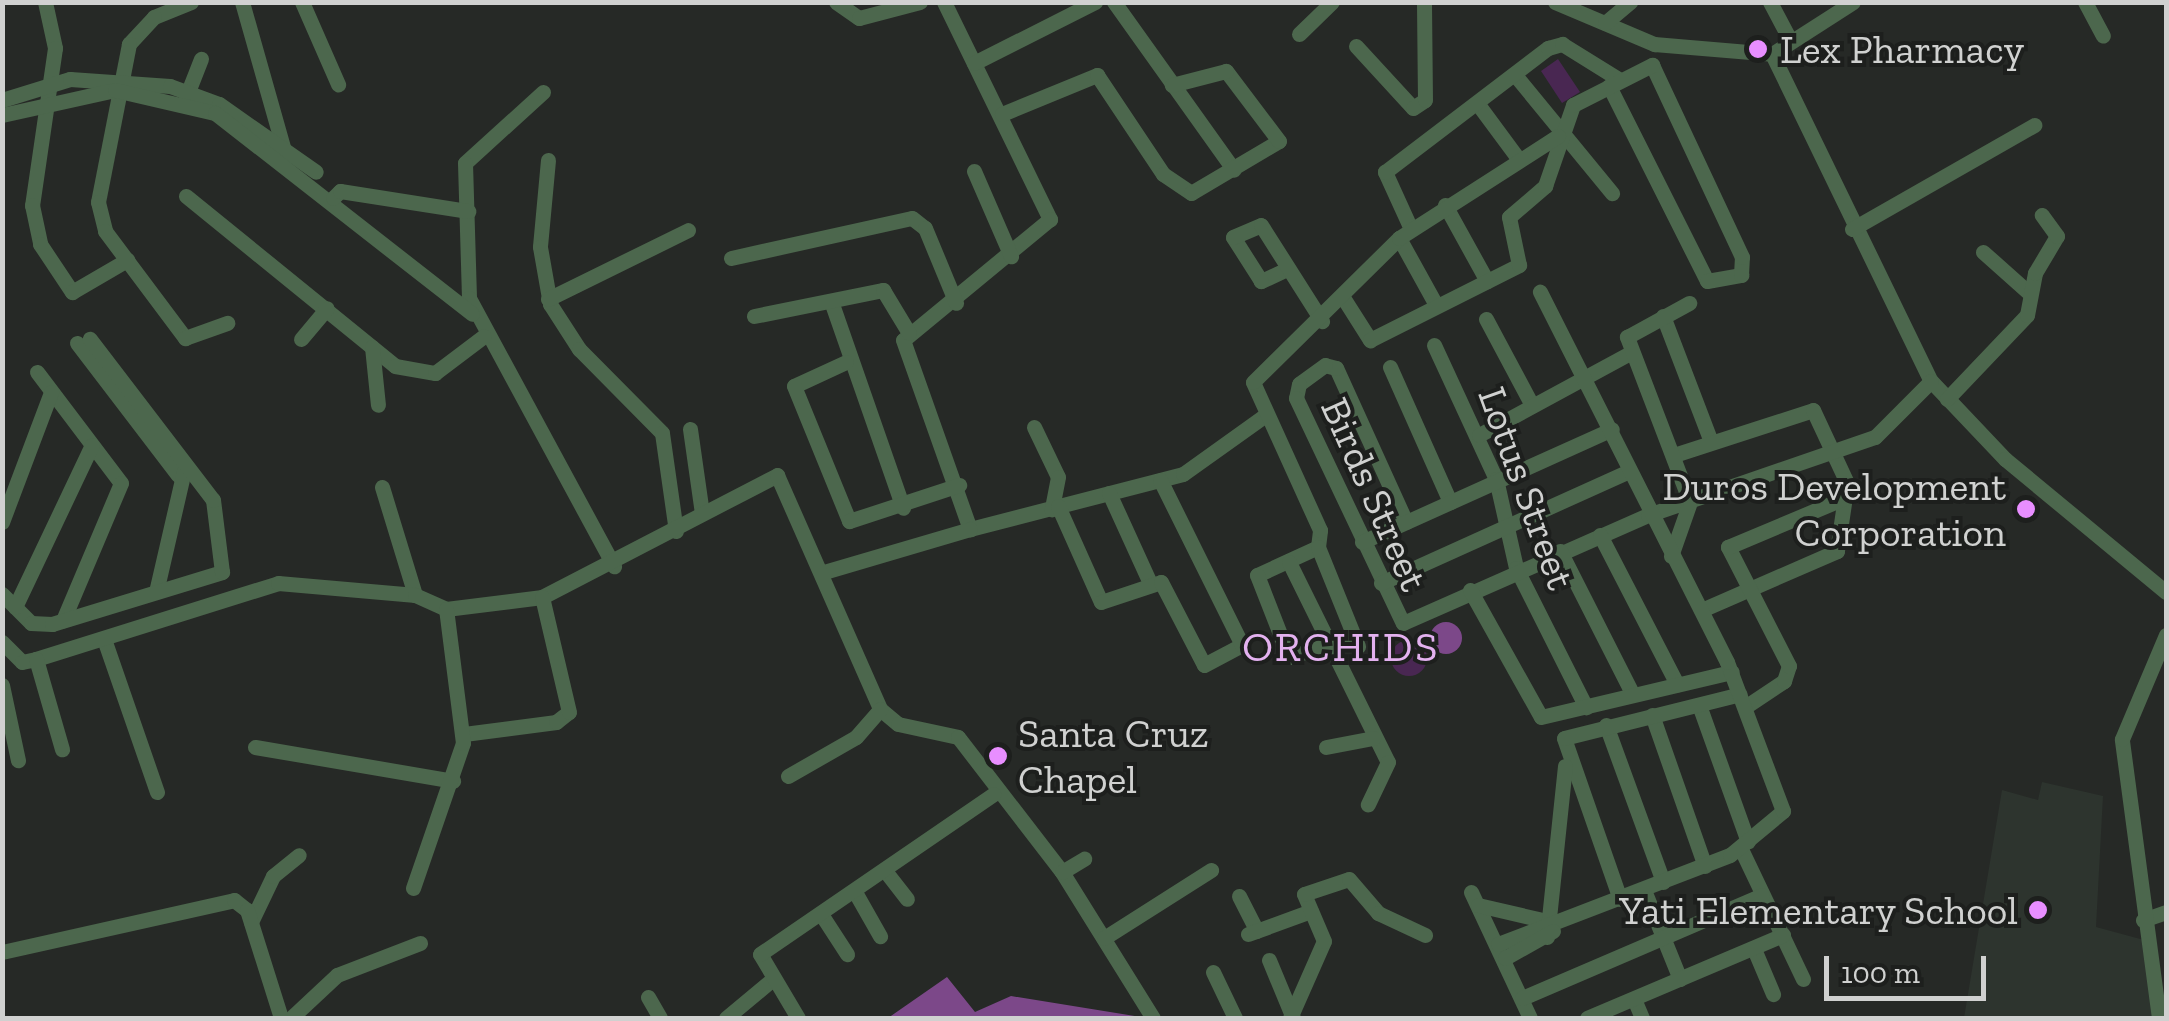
<!DOCTYPE html>
<style>
body{margin:0}
#map{position:relative;width:2169px;height:1021px;overflow:hidden;background:#262926;font-family:"Zilla Slab",serif}
div>[style]{position:absolute}
[style*='--x']{left:calc(var(--x)*1px);top:calc(var(--y)*1px);width:calc(var(--w)*1px);rotate:calc(var(--a)*1deg)}
.built>*{inset:0;background:#2d342e}
.green>*{inset:0;background:#492752}
.round{border-radius:50%}
.water>*{inset:0;background:#7c4889}
.minor>*{height:15px;margin:-7.5px;padding:0 7.5px;transform-origin:7.5px;border-radius:7.5px;background:#4c674d}
.dots>*{width:28px;height:28px;translate:-50% -50%;box-sizing:border-box;border:5px solid #1d1f1d;border-radius:50%}
span{translate:-50% -50%;white-space:nowrap;text-align:center;line-height:1.15;-webkit-text-stroke:8px #1d1f1d;paint-order:stroke}
.poi-label{font-size:40px;color:#d0d1d0}
.left{translate:0 -50%;text-align:left}
.right{translate:-100% -50%;text-align:right}
.street-label{font-size:40px;color:#d0d1d0}
.neighbourhood-label{font-size:42px;color:#e3b1ef;letter-spacing:2.5px}
.frame{position:absolute;inset:0;border:5px solid #d0d1d0;pointer-events:none}
.scale{position:absolute;left:1824px;top:956px;width:162px;height:45px;box-sizing:border-box;border:5px solid #d0d1d0;border-top:0;padding-left:12px;font-size:30px;line-height:35px;white-space:nowrap;color:#d0d1d0;-webkit-text-stroke:8px #1d1f1d;paint-order:stroke}
</style>
<div id="map">
<div class="built">
<i style="clip-path:polygon(2042px 782px,2103px 796px,2096px 927px,2144px 940px,2153px 1018px,1964px 1018px,2002px 790px,2038px 800px)"></i>
</div>
<div class="green">
<i style="clip-path:polygon(1558px 59px,1580px 92px,1562px 103px,1541px 71px)"></i>
<i class="round" style="left:1391px;top:640px;width:36px;height:36px"></i>
</div>
<div class="water">
<i class="round" style="left:1430px;top:622px;width:32px;height:32px"></i>
<i style="clip-path:polygon(947px 977px,975px 1012px,1011px 996px,1147px 1018px,888px 1018px)"></i>
</div>
<div class="minor">
<i style="--x:45;--y:2;--w:47;--a:77.7"></i>
<i style="--x:55;--y:48;--w:159;--a:98.3"></i>
<i style="--x:32;--y:205;--w:40;--a:78"></i>
<i style="--x:40;--y:244;--w:58;--a:56.3"></i>
<i style="--x:72;--y:292;--w:64;--a:-30.2"></i>
<i style="--x:191;--y:2;--w:40;--a:158"></i>
<i style="--x:154;--y:17;--w:37;--a:133"></i>
<i style="--x:129;--y:44;--w:161;--a:101.1"></i>
<i style="--x:98;--y:202;--w:30;--a:76"></i>
<i style="--x:105;--y:231;--w:134;--a:53.2"></i>
<i style="--x:185;--y:338;--w:45;--a:-19.7"></i>
<i style="--x:242;--y:2;--w:151;--a:74.2"></i>
<i style="--x:302;--y:2;--w:90;--a:66.3"></i>
<i style="--x:836;--y:2;--w:28;--a:35"></i>
<i style="--x:859;--y:18;--w:63;--a:-14.7"></i>
<i style="--x:944;--y:2;--w:242;--a:64"></i>
<i style="--x:1050;--y:219;--w:190;--a:140.5"></i>
<i style="--x:903;--y:340;--w:201;--a:70.5"></i>
<i style="--x:970;--y:529;--w:220;--a:-14.5"></i>
<i style="--x:1183;--y:474;--w:100;--a:-35.6"></i>
<i style="--x:1114;--y:2;--w:206;--a:54.5"></i>
<i style="--x:1555;--y:2;--w:108;--a:23"></i>
<i style="--x:1654;--y:44;--w:118;--a:4.8"></i>
<i style="--x:1772;--y:54;--w:96;--a:-32.7"></i>
<i style="--x:1770;--y:2;--w:43;--a:62.2"></i>
<i style="--x:2085;--y:2;--w:38;--a:62"></i>
<i style="--x:1605;--y:23;--w:33;--a:-40"></i>
<i style="--x:1299;--y:34;--w:46;--a:-44.1"></i>
<i style="--x:1356;--y:46;--w:84;--a:47.4"></i>
<i style="--x:1413;--y:108;--w:14;--a:-34"></i>
<i style="--x:1425;--y:100;--w:98;--a:-90.6"></i>
<i style="--x:1772;--y:54;--w:364;--a:64.1"></i>
<i style="--x:1931;--y:381;--w:108;--a:46.5"></i>
<i style="--x:2005;--y:459;--w:209;--a:39.6"></i>
<i style="--x:974;--y:63;--w:136;--a:-26.8"></i>
<i style="--x:1515;--y:75;--w:153;--a:50.6"></i>
<i style="--x:1609;--y:86;--w:218;--a:63.3"></i>
<i style="--x:1707;--y:281;--w:35;--a:-10"></i>
<i style="--x:1741;--y:275;--w:18;--a:-87"></i>
<i style="--x:1742;--y:257;--w:212;--a:-115.1"></i>
<i style="--x:543;--y:92;--w:105;--a:137.7"></i>
<i style="--x:465;--y:163;--w:135;--a:88.3"></i>
<i style="--x:469;--y:298;--w:305;--a:61.6"></i>
<i style="--x:186;--y:97;--w:41;--a:-68.5"></i>
<i style="--x:2;--y:100;--w:71;--a:-17.2"></i>
<i style="--x:70;--y:79;--w:100;--a:4"></i>
<i style="--x:170;--y:86;--w:52;--a:20.2"></i>
<i style="--x:219;--y:104;--w:118;--a:35"></i>
<i style="--x:1477;--y:103;--w:67;--a:53.5"></i>
<i style="--x:1002;--y:114;--w:103;--a:-22.3"></i>
<i style="--x:1097;--y:75;--w:119;--a:56.3"></i>
<i style="--x:1163;--y:174;--w:34;--a:34"></i>
<i style="--x:1191;--y:193;--w:102;--a:-30.6"></i>
<i style="--x:1279;--y:141;--w:88;--a:-127.1"></i>
<i style="--x:1226;--y:71;--w:56;--a:165.5"></i>
<i style="--x:2;--y:115;--w:116;--a:-12.5"></i>
<i style="--x:115;--y:90;--w:103;--a:13"></i>
<i style="--x:215;--y:113;--w:326;--a:38"></i>
<i style="--x:548;--y:160;--w:87;--a:95.3"></i>
<i style="--x:540;--y:247;--w:58;--a:80"></i>
<i style="--x:550;--y:304;--w:54;--a:57.2"></i>
<i style="--x:579;--y:349;--w:118;--a:45.3"></i>
<i style="--x:662;--y:433;--w:99;--a:81.9"></i>
<i style="--x:974;--y:171;--w:93;--a:66.5"></i>
<i style="--x:186;--y:196;--w:269;--a:39.1"></i>
<i style="--x:395;--y:366;--w:41;--a:9.9"></i>
<i style="--x:435;--y:373;--w:61;--a:-37.1"></i>
<i style="--x:333;--y:198;--w:10;--a:-45"></i>
<i style="--x:340;--y:191;--w:130;--a:8.9"></i>
<i style="--x:1445;--y:205;--w:87;--a:61.1"></i>
<i style="--x:1411;--y:229;--w:63;--a:-114.5"></i>
<i style="--x:1385;--y:172;--w:205;--a:-37.3"></i>
<i style="--x:1548;--y:48;--w:15;--a:-16"></i>
<i style="--x:1562;--y:44;--w:68;--a:31.8"></i>
<i style="--x:1852;--y:229;--w:210;--a:-29.7"></i>
<i style="--x:1399;--y:238;--w:77;--a:61.1"></i>
<i style="--x:1983;--y:252;--w:62;--a:41.7"></i>
<i style="--x:731;--y:258;--w:185;--a:-12.5"></i>
<i style="--x:912;--y:218;--w:16;--a:38"></i>
<i style="--x:925;--y:228;--w:81;--a:67.5"></i>
<i style="--x:1287;--y:269;--w:29;--a:155"></i>
<i style="--x:1261;--y:281;--w:52;--a:-122.5"></i>
<i style="--x:1233;--y:237;--w:30;--a:-23"></i>
<i style="--x:1261;--y:225;--w:114;--a:57.6"></i>
<i style="--x:548;--y:299;--w:156;--a:-26.2"></i>
<i style="--x:1344;--y:299;--w:49;--a:57.6"></i>
<i style="--x:1370;--y:340;--w:167;--a:-26.7"></i>
<i style="--x:1519;--y:265;--w:49;--a:-101.8"></i>
<i style="--x:1509;--y:217;--w:48;--a:-40.7"></i>
<i style="--x:1545;--y:186;--w:86;--a:-70.9"></i>
<i style="--x:1573;--y:105;--w:89;--a:-26.9"></i>
<i style="--x:831;--y:301;--w:219;--a:70.8"></i>
<i style="--x:754;--y:316;--w:132;--a:-11.4"></i>
<i style="--x:883;--y:290;--w:50;--a:58.8"></i>
<i style="--x:1663;--y:316;--w:135;--a:69.1"></i>
<i style="--x:1486;--y:319;--w:98;--a:61.9"></i>
<i style="--x:301;--y:339;--w:40;--a:-50"></i>
<i style="--x:77;--y:343;--w:166;--a:52.6"></i>
<i style="--x:1434;--y:345;--w:148;--a:65.2"></i>
<i style="--x:1496;--y:479;--w:91;--a:77.3"></i>
<i style="--x:1516;--y:568;--w:156;--a:63.3"></i>
<i style="--x:372;--y:347;--w:58;--a:84.1"></i>
<i style="--x:846;--y:362;--w:57;--a:155.2"></i>
<i style="--x:794;--y:386;--w:146;--a:67.8"></i>
<i style="--x:849;--y:521;--w:116;--a:-18.1"></i>
<i style="--x:1390;--y:367;--w:148;--a:66"></i>
<i style="--x:37;--y:372;--w:139;--a:52.9"></i>
<i style="--x:121;--y:483;--w:149;--a:112.9"></i>
<i style="--x:1947;--y:399;--w:116;--a:-46.4"></i>
<i style="--x:2027;--y:315;--w:43;--a:-79.2"></i>
<i style="--x:2035;--y:273;--w:43;--a:-59.3"></i>
<i style="--x:2057;--y:236;--w:26;--a:-126"></i>
<i style="--x:1034;--y:427;--w:55;--a:64.4"></i>
<i style="--x:1058;--y:477;--w:33;--a:101"></i>
<i style="--x:690;--y:429;--w:85;--a:81.9"></i>
<i style="--x:1479;--y:435;--w:174;--a:-28.5"></i>
<i style="--x:1674;--y:455;--w:146;--a:-17.9"></i>
<i style="--x:1813;--y:410;--w:81;--a:65"></i>
<i style="--x:1847;--y:483;--w:69;--a:98.4"></i>
<i style="--x:1837;--y:551;--w:148;--a:156.5"></i>
<i style="--x:382;--y:487;--w:113;--a:73"></i>
<i style="--x:1109;--y:493;--w:99;--a:65.5"></i>
<i style="--x:1058;--y:506;--w:105;--a:65.9"></i>
<i style="--x:1101;--y:602;--w:63;--a:-18.4"></i>
<i style="--x:1161;--y:582;--w:93;--a:62.6"></i>
<i style="--x:1204;--y:665;--w:43;--a:-27.8"></i>
<i style="--x:1242;--y:645;--w:184;--a:-116.4"></i>
<i style="--x:2;--y:522;--w:139;--a:-69.3"></i>
<i style="--x:1406;--y:522;--w:169;--a:-114.4"></i>
<i style="--x:1336;--y:368;--w:11;--a:-165"></i>
<i style="--x:1325;--y:365;--w:32;--a:144"></i>
<i style="--x:1299;--y:384;--w:14;--a:102"></i>
<i style="--x:1296;--y:398;--w:249;--a:64.6"></i>
<i style="--x:1403;--y:623;--w:268;--a:-23.8"></i>
<i style="--x:1648;--y:515;--w:240;--a:-19"></i>
<i style="--x:1875;--y:437;--w:79;--a:-45"></i>
<i style="--x:1600;--y:535;--w:168;--a:62.7"></i>
<i style="--x:1362;--y:542;--w:274;--a:-24.3"></i>
<i style="--x:1318;--y:547;--w:17;--a:-83"></i>
<i style="--x:1320;--y:530;--w:162;--a:-114.4"></i>
<i style="--x:1253;--y:382;--w:205;--a:-44.6"></i>
<i style="--x:1399;--y:238;--w:189;--a:-32.7"></i>
<i style="--x:1318;--y:547;--w:67;--a:155.3"></i>
<i style="--x:1257;--y:575;--w:88;--a:68.7"></i>
<i style="--x:1289;--y:657;--w:68;--a:-17.9"></i>
<i style="--x:1318;--y:547;--w:107;--a:68"></i>
<i style="--x:1560;--y:551;--w:161;--a:63.1"></i>
<i style="--x:1671;--y:556;--w:57;--a:-70.6"></i>
<i style="--x:1690;--y:502;--w:177;--a:-110.9"></i>
<i style="--x:1627;--y:337;--w:71;--a:-28.7"></i>
<i style="--x:1289;--y:562;--w:223;--a:63.7"></i>
<i style="--x:1388;--y:762;--w:47;--a:115.5"></i>
<i style="--x:824;--y:572;--w:152;--a:-16.4"></i>
<i style="--x:1381;--y:583;--w:272;--a:-24.3"></i>
<i style="--x:1470;--y:590;--w:145;--a:60.8"></i>
<i style="--x:1541;--y:717;--w:196;--a:-13.3"></i>
<i style="--x:156;--y:592;--w:124;--a:-77"></i>
<i style="--x:2;--y:594;--w:41;--a:45"></i>
<i style="--x:31;--y:623;--w:21;--a:3"></i>
<i style="--x:52;--y:624;--w:178;--a:-17"></i>
<i style="--x:222;--y:572;--w:73;--a:-97.1"></i>
<i style="--x:213;--y:500;--w:203;--a:-127.4"></i>
<i style="--x:15;--y:607;--w:179;--a:-64.6"></i>
<i style="--x:104;--y:639;--w:162;--a:70.9"></i>
<i style="--x:2;--y:642;--w:28;--a:45"></i>
<i style="--x:22;--y:662;--w:14;--a:-12"></i>
<i style="--x:36;--y:659;--w:254;--a:-17.4"></i>
<i style="--x:278;--y:583;--w:138;--a:5"></i>
<i style="--x:415;--y:595;--w:34;--a:24"></i>
<i style="--x:446;--y:609;--w:97;--a:-7.1"></i>
<i style="--x:542;--y:597;--w:265;--a:-27.4"></i>
<i style="--x:777;--y:475;--w:256;--a:66.2"></i>
<i style="--x:880;--y:709;--w:23;--a:40"></i>
<i style="--x:898;--y:724;--w:61;--a:12.2"></i>
<i style="--x:958;--y:737;--w:170;--a:52.4"></i>
<i style="--x:1062;--y:872;--w:172;--a:58.1"></i>
<i style="--x:36;--y:659;--w:94;--a:73.9"></i>
<i style="--x:2;--y:685;--w:77;--a:78"></i>
<i style="--x:1699;--y:705;--w:145;--a:70.3"></i>
<i style="--x:1745;--y:707;--w:47;--a:-33.7"></i>
<i style="--x:1784;--y:681;--w:16;--a:-72"></i>
<i style="--x:1789;--y:666;--w:134;--a:-117.1"></i>
<i style="--x:1728;--y:547;--w:129;--a:-22.8"></i>
<i style="--x:1652;--y:715;--w:160;--a:70.7"></i>
<i style="--x:1606;--y:725;--w:167;--a:70"></i>
<i style="--x:464;--y:734;--w:93;--a:-7.4"></i>
<i style="--x:556;--y:722;--w:16;--a:-38"></i>
<i style="--x:569;--y:712;--w:118;--a:-103.2"></i>
<i style="--x:255;--y:747;--w:201;--a:9.7"></i>
<i style="--x:1326;--y:747;--w:48;--a:-10.8"></i>
<i style="--x:788;--y:776;--w:78;--a:-29.8"></i>
<i style="--x:856;--y:737;--w:37;--a:-49"></i>
<i style="--x:1741;--y:849;--w:144;--a:64.5"></i>
<i style="--x:886;--y:872;--w:34;--a:52"></i>
<i style="--x:1062;--y:872;--w:26;--a:-31"></i>
<i style="--x:413;--y:888;--w:153;--a:-71"></i>
<i style="--x:463;--y:743;--w:135;--a:-97.2"></i>
<i style="--x:1644;--y:890;--w:96;--a:68"></i>
<i style="--x:855;--y:892;--w:51;--a:60.4"></i>
<i style="--x:1471;--y:892;--w:139;--a:64.9"></i>
<i style="--x:1239;--y:896;--w:39;--a:63"></i>
<i style="--x:1620;--y:899;--w:170;--a:-109.2"></i>
<i style="--x:1564;--y:738;--w:181;--a:-14"></i>
<i style="--x:1478;--y:905;--w:71;--a:13.1"></i>
<i style="--x:821;--y:914;--w:48;--a:57"></i>
<i style="--x:2143;--y:920;--w:24;--a:-19"></i>
<i style="--x:251;--y:922;--w:51;--a:-64.4"></i>
<i style="--x:273;--y:876;--w:33;--a:-39"></i>
<i style="--x:1248;--y:934;--w:67;--a:-20.1"></i>
<i style="--x:1547;--y:937;--w:172;--a:-84"></i>
<i style="--x:1104;--y:938;--w:127;--a:-32.4"></i>
<i style="--x:1498;--y:944;--w:248;--a:-21"></i>
<i style="--x:1730;--y:855;--w:69;--a:-39.7"></i>
<i style="--x:1783;--y:811;--w:159;--a:-110.6"></i>
<i style="--x:1727;--y:662;--w:415;--a:-116.8"></i>
<i style="--x:1754;--y:949;--w:49;--a:67.1"></i>
<i style="--x:2;--y:952;--w:238;--a:-12.6"></i>
<i style="--x:234;--y:900;--w:16;--a:38"></i>
<i style="--x:247;--y:910;--w:113;--a:72.5"></i>
<i style="--x:1505;--y:958;--w:55;--a:-29.4"></i>
<i style="--x:1269;--y:960;--w:63;--a:67.5"></i>
<i style="--x:1213;--y:972;--w:51;--a:64.4"></i>
<i style="--x:648;--y:997;--w:24;--a:60"></i>
<i style="--x:1522;--y:998;--w:261;--a:-23.2"></i>
<i style="--x:1634;--y:999;--w:21;--a:67"></i>
<i style="--x:291;--y:1018;--w:63;--a:-43.1"></i>
<i style="--x:337;--y:975;--w:89;--a:-21.1"></i>
<i style="--x:726;--y:1018;--w:62;--a:-39.8"></i>
<i style="--x:798;--y:1018;--w:74;--a:-120.7"></i>
<i style="--x:760;--y:954;--w:283;--a:-34.4"></i>
<i style="--x:1290;--y:1018;--w:84;--a:-66.2"></i>
<i style="--x:1324;--y:941;--w:51;--a:-113.1"></i>
<i style="--x:1304;--y:894;--w:47;--a:-18.4"></i>
<i style="--x:1349;--y:879;--w:45;--a:49.5"></i>
<i style="--x:1378;--y:913;--w:52;--a:25.1"></i>
<i style="--x:1587;--y:1018;--w:213;--a:-23"></i>
<i style="--x:2159;--y:1018;--w:281;--a:-97.6"></i>
<i style="--x:2122;--y:739;--w:113;--a:-67.1"></i>
</div>
<div class="dots">
<i style="left:1758px;top:49px;background:#e88eff"></i>
<i style="left:2026px;top:509px;background:#e88eff"></i>
<i style="left:998px;top:756px;background:#e88eff"></i>
<i style="left:2038px;top:910px;background:#e88eff"></i>
</div>
<div class="poi-label">
<span class="left" style="left:1780px;top:49px">Lex Pharmacy</span>
<span class="right" style="left:2006px;top:509px">Duros Development<br>Corporation</span>
<span class="left" style="left:1018px;top:756px">Santa Cruz<br>Chapel</span>
<span class="right" style="left:2018px;top:910px">Yati Elementary School</span>
</div>
<div class="street-label">
<span style="left:1527px;top:488px;rotate:70deg">Lotus Street</span>
<span style="left:1375px;top:494px;rotate:66deg">Birds Street</span>
</div>
<div class="neighbourhood-label">
<span style="left:1341px;top:647px">ORCHIDS</span>
</div>
<div class="frame"></div>
<div class="scale">100 m</div>
</div>
